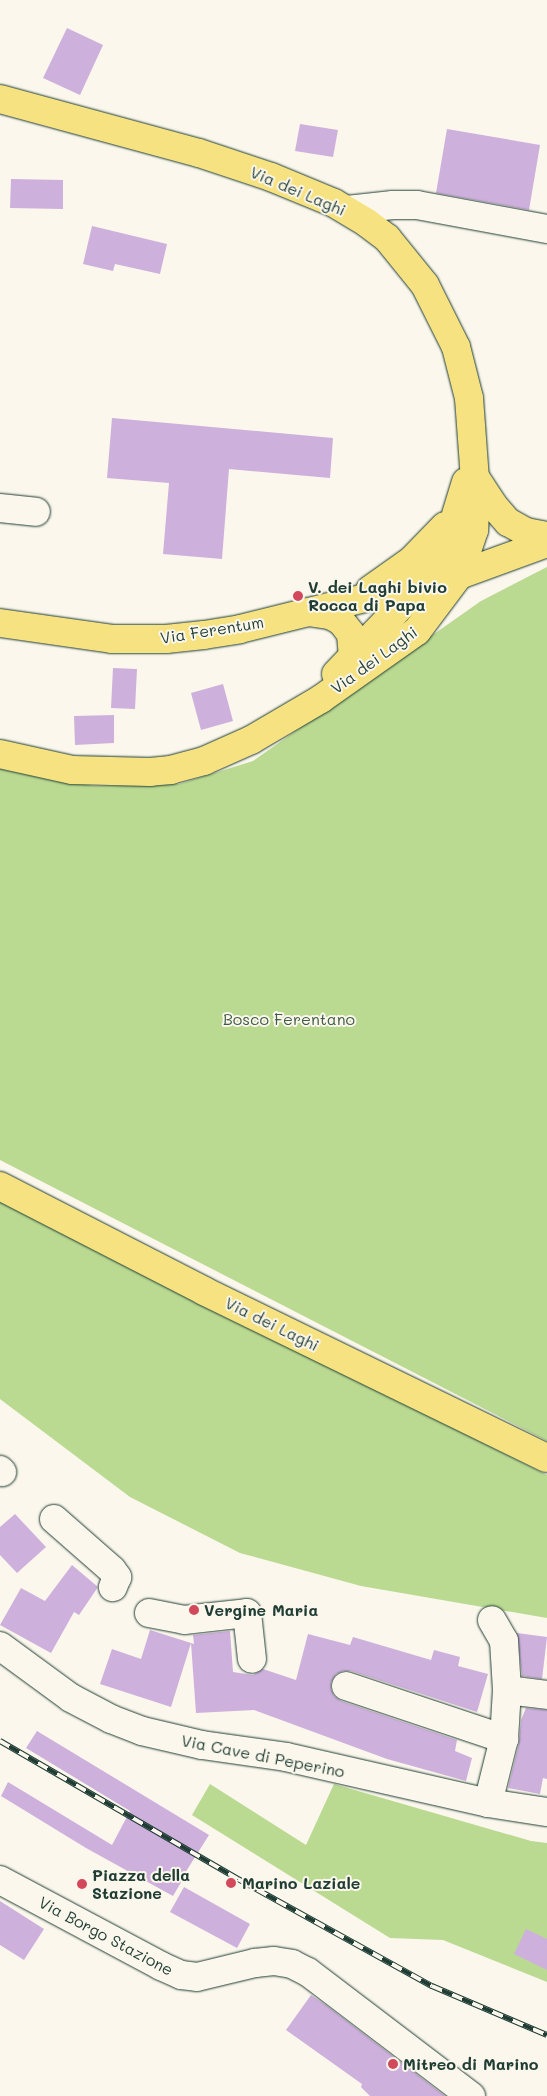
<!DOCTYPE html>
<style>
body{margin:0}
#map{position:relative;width:547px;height:2096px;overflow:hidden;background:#fbf7ec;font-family:Mali,sans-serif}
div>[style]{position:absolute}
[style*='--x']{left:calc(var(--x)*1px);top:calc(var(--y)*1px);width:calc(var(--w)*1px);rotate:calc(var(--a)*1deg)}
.green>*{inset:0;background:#bad991}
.building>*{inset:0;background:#ceb0dc}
.roads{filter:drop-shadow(0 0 1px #1f3d34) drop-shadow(0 0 1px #1f3d34)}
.minor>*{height:28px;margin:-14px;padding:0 14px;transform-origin:14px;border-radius:14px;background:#fbf7ec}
.major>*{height:28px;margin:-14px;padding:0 14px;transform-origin:14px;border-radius:14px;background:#f6e281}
.rail>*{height:5.5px;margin-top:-2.75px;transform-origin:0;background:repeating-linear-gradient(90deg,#fbf7ec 0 11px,#1f3d34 0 22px);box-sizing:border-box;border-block:1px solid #1f3d34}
.dots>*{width:14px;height:14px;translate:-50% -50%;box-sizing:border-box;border:2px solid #fbf7ec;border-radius:50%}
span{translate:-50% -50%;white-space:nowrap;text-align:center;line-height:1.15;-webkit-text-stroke:4px #fbf7ec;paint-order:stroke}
.street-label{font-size:16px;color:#1f3d34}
.poi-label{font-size:16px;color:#1f3d34;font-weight:700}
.left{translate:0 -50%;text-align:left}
.park-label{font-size:16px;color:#3e5c47}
</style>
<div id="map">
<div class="green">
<i style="clip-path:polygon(547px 567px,547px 1441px,0 1160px,0 764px,93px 786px,179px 784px,253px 761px,481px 601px)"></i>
<i style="clip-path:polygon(0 1200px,547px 1475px,547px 1618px,361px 1586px,240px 1553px,130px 1497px,0 1399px)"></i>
<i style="clip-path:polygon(210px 1784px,306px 1845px,334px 1784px,531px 1841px,547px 1843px,547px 1982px,443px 1940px,390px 1938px,192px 1815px)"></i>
</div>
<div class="building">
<i style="clip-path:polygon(67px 28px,103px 45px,80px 95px,43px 78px)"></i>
<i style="clip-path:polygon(300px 124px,338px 130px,333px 157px,295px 151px)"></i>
<i style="clip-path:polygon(447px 129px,540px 145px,529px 210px,436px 193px)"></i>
<i style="clip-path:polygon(11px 179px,63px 180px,63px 209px,10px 208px)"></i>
<i style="clip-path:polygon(92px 226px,167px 244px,160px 274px,115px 264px,113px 271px,83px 264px)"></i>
<i style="clip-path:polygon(112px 418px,333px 438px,330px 478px,229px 469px,222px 559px,163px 554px,169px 483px,107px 478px)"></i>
<i style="clip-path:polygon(113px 668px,137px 669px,135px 709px,111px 708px)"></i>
<i style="clip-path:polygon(223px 684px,233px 721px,201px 730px,191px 693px)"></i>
<i style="clip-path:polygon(114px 715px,114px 743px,75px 745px,74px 716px)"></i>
<i style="clip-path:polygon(15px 1514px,46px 1547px,17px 1573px,0 1555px,0 1527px)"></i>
<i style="clip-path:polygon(72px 1565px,98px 1587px,79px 1615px,74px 1612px,51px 1653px,0 1625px,21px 1588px,45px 1601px)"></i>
<i style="clip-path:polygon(150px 1630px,191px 1643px,171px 1707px,100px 1684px,112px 1649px,141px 1659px)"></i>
<i style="clip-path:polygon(230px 1631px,233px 1672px,253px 1675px,263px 1669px,296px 1680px,308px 1634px,350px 1645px,353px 1637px,431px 1660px,434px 1650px,460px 1657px,458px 1666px,488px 1674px,477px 1712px,351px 1671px,343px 1671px,336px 1674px,331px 1682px,331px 1689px,334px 1696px,341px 1701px,457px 1740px,455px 1751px,472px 1758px,466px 1781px,387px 1759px,254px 1710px,196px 1713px,191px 1643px,194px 1644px,193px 1635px)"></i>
<i style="clip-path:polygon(517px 1633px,547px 1637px,542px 1679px,522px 1676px)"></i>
<i style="clip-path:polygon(526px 1708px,547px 1710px,547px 1779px,543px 1778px,540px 1794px,508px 1788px,519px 1743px,521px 1720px)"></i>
<i style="clip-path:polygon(37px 1731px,209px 1835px,185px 1873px,186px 1874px,173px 1896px,86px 1848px,1px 1796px,8px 1782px,112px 1845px,130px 1811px,26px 1748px)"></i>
<i style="clip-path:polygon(184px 1887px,250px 1924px,237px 1948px,170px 1912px)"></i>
<i style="clip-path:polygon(0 1901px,44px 1929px,24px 1960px,0 1945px)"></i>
<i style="clip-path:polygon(526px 1929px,547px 1939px,547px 1970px,514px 1954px)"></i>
<i style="clip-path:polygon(311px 1995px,327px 2006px,445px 2096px,370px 2096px,361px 2087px,362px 2084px,286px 2030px)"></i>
</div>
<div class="roads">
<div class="minor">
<i style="--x:347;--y:210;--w:46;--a:-6.2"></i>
<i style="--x:393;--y:205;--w:24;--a:0"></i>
<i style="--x:417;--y:205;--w:132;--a:10.5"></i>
<i style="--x:0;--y:508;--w:36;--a:6"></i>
<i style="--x:0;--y:1470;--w:3;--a:45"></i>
<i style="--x:54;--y:1519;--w:77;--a:41.3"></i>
<i style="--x:112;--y:1570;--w:9;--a:54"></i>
<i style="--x:117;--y:1577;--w:11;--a:112"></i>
<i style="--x:149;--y:1613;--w:36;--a:11"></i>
<i style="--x:184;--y:1620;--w:63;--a:-6.3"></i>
<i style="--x:247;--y:1613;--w:46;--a:83.8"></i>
<i style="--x:0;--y:1646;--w:88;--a:36.2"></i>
<i style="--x:71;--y:1698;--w:45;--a:27.7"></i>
<i style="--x:111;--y:1719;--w:33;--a:21"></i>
<i style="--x:142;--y:1731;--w:62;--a:13.1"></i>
<i style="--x:202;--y:1745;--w:85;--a:8.1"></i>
<i style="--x:286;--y:1757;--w:207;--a:12.8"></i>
<i style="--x:488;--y:1803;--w:60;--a:8.7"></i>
<i style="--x:346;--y:1686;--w:167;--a:18.5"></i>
<i style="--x:507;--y:1690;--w:40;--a:7.1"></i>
<i style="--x:488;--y:1803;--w:66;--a:-76"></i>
<i style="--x:504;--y:1739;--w:49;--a:-86.5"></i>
<i style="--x:507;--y:1690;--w:49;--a:-93.5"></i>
<i style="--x:504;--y:1641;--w:24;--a:-120"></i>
<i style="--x:0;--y:1880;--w:183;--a:28.1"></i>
<i style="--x:161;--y:1966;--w:22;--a:24"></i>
<i style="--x:181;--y:1975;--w:16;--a:7"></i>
<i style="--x:197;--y:1977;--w:60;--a:-13.6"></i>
<i style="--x:255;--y:1963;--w:19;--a:-6"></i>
<i style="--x:274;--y:1961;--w:18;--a:9"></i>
<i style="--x:292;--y:1964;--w:18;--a:27"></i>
<i style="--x:308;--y:1972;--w:205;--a:37.3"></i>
</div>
<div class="major">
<i style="--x:0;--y:99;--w:206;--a:15.2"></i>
<i style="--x:199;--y:153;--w:76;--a:18.4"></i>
<i style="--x:271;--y:177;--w:68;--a:22.4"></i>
<i style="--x:334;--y:203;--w:39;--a:31"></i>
<i style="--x:367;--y:223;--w:25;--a:37"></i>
<i style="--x:387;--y:238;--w:60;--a:51"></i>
<i style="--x:425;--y:285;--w:69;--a:63.4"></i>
<i style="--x:456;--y:347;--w:53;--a:75.7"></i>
<i style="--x:469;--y:398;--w:96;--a:85.8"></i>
<i style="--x:476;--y:494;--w:36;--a:93"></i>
<i style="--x:474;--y:530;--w:47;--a:108.4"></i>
<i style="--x:459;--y:575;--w:70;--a:126.9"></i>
<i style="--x:417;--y:631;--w:118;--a:144.7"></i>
<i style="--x:321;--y:699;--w:81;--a:149.6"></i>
<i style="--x:251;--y:740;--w:51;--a:155.9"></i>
<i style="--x:204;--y:761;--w:34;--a:165"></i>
<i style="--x:171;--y:770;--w:21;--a:175"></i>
<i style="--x:150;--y:772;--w:78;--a:-178.5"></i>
<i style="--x:72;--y:770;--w:74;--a:-167.5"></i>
<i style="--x:475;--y:477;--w:33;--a:57"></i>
<i style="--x:493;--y:505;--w:23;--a:49"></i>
<i style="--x:508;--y:522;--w:21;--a:29"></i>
<i style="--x:526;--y:532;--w:21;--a:11"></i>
<i style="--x:370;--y:590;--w:52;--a:-35.5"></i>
<i style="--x:412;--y:560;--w:47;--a:-45.9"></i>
<i style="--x:308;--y:612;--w:22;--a:8"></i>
<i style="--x:330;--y:615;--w:13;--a:29"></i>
<i style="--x:341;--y:621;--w:16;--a:52"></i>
<i style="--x:351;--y:634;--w:24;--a:85"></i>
<i style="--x:0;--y:623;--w:113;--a:8.1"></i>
<i style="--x:112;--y:639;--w:54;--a:0"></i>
<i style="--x:166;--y:639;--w:38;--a:-6"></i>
<i style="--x:204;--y:635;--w:36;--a:-9"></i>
<i style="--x:240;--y:629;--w:226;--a:-13.9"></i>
<i style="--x:459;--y:575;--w:94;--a:-20"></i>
<i style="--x:336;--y:674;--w:123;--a:-46.3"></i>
<i style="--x:421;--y:585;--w:19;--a:-54"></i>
<i style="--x:432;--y:570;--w:30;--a:-60"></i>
<i style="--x:447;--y:544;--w:65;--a:-73"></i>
<i style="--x:0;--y:1186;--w:229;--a:27.2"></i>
<i style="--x:204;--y:1291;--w:381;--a:26"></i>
</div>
</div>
<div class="rail">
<i style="--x:0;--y:1741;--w:275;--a:30.1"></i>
<i style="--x:238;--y:1879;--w:222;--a:28.9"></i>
<i style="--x:432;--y:1986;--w:125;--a:23.1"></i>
</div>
<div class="dots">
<i style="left:298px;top:596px;background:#d1495b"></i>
<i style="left:194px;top:1610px;background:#d1495b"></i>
<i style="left:231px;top:1883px;background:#d1495b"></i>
<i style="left:82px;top:1884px;background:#d1495b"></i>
<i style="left:393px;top:2064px;background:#d1495b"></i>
</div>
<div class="street-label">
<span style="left:298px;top:191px;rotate:23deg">Via dei Laghi</span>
<span style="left:212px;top:630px;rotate:-9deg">Via Ferentum</span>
<span style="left:374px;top:660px;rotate:-36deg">Via dei Laghi</span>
<span style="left:272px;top:1324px;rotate:26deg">Via dei Laghi</span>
<span style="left:263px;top:1756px;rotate:11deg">Via Cave di Peperino</span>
<span style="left:106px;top:1936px;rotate:28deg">Via Borgo Stazione</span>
</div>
<div class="poi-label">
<span class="left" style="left:308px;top:596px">V. dei Laghi bivio<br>Rocca di Papa</span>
<span class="left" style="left:204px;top:1610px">Vergine Maria</span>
<span class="left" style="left:92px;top:1884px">Piazza della<br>Stazione</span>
<span class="left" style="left:242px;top:1883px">Marino Laziale</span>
<span class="left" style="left:403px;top:2064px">Mitreo di Marino</span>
</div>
<div class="park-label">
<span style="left:289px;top:1019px">Bosco Ferentano</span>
</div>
</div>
